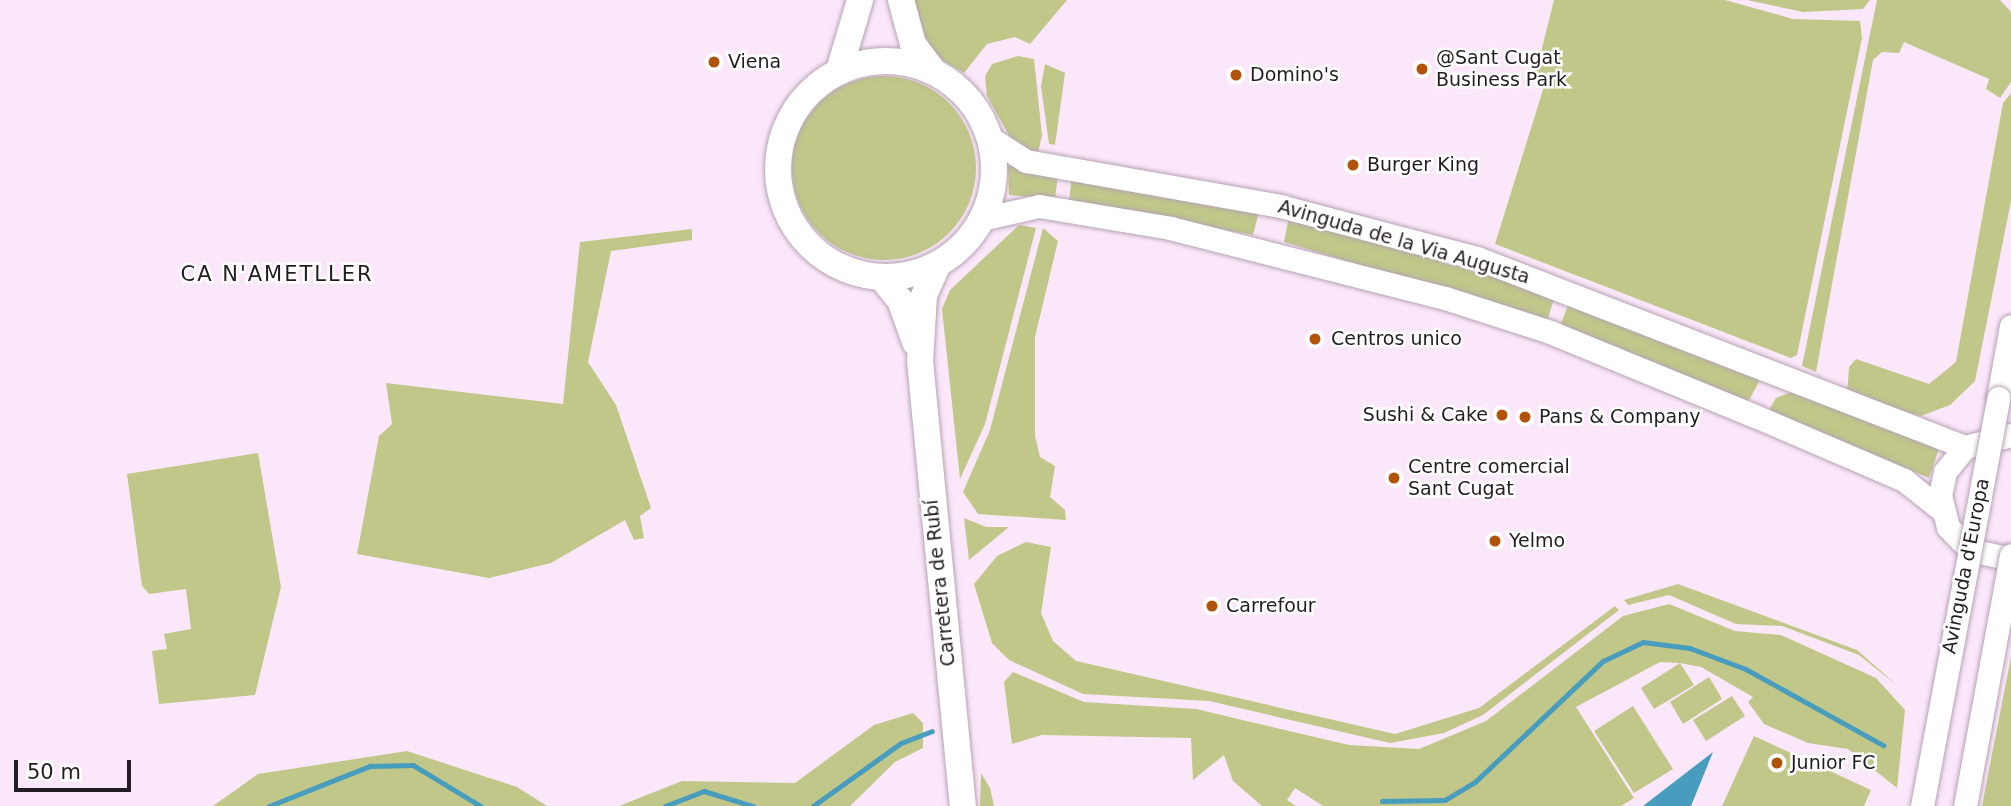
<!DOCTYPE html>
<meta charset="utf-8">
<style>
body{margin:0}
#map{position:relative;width:2011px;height:806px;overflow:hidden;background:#fbe7fa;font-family:"DejaVu Sans",sans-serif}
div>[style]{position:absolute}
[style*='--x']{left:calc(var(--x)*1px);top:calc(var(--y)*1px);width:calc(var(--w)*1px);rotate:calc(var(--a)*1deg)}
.green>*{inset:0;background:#c0c789}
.round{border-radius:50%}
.water>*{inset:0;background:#489cbe}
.stream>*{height:4.5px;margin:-2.25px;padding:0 2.25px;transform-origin:2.25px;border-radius:2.25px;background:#489cbe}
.roads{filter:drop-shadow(0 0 2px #b6a3b4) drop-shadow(0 0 2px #b6a3b4)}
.tertiary>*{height:23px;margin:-11.5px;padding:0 11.5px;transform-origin:11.5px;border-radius:11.5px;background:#fff}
.secondary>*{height:26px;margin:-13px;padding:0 13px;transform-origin:13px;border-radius:13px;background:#fff}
.secondary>.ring{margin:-13px;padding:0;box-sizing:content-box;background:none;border:26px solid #fff;border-radius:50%}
.bridges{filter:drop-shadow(0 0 2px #b6a3b4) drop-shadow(0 0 2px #b6a3b4)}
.tertiary-bridge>*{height:23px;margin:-11.5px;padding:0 11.5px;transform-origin:11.5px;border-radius:11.5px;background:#fff}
.dots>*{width:19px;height:19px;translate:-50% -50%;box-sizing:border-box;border:4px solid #fff;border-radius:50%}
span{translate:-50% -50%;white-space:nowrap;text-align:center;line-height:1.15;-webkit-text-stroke:5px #fff;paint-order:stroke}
.poi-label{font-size:19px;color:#231c22}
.left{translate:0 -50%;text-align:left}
.right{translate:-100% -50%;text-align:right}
.street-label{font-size:19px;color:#231c22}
.neighbourhood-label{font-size:21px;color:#231c22;letter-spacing:2px}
.scale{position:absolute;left:14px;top:760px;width:117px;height:32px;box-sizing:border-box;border:4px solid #231c22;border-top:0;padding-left:9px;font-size:21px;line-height:24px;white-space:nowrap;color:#231c22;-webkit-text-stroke:5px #fff;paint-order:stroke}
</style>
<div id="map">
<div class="green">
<i style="clip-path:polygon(909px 0,1067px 0,1030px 44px,1015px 37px,987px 44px,964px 73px,937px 57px,919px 34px)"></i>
<i style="clip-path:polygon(1554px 0,1725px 0,1793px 19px,1860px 21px,1862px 38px,1797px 355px,1791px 358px,1495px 244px,1546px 80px,1535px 76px)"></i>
<i style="clip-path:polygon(1747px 0,1870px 0,1863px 9px,1803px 12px)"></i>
<i style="clip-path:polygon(1877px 0,2000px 0,2011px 12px,2011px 82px,2000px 98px,1986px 89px,1989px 79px,1904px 42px,1899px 53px,1882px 52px,1873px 60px,1816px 372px,1802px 366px)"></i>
<i style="clip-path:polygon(1018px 56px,1034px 59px,1042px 135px,1038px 153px,1015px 146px,987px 96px,985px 76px,992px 64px)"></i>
<i style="clip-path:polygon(1045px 64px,1065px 73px,1055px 145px,1049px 144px,1041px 86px)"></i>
<i class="round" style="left:792px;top:76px;width:184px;height:184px"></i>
<i style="clip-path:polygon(2011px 93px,2011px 201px,1975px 381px,1950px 405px,1921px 416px,1847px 395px,1849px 367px,1856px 359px,1929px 384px,1956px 362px,2003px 103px)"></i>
<i style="clip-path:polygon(1008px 166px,1058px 175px,1055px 199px,1009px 195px)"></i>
<i style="clip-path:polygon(1072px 175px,1260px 208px,1253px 235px,1069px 201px)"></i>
<i style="clip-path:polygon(1289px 217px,1555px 295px,1547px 322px,1284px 242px)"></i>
<i style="clip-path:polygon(1019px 225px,1036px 228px,985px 424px,960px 479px,942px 309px,950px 290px)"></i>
<i style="clip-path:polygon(1043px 228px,1058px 241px,1035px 337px,1035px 436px,1040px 457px,1055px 466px,1050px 497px,1065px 510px,1066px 520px,978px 514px,963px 492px,990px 430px)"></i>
<i style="clip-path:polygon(692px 229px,692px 240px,611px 251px,588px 362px,616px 405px,651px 508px,640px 516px,644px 538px,634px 540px,625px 520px,551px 563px,489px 578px,357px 554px,379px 436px,392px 424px,386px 383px,563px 404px,580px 242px)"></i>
<i style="clip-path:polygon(1569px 303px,1761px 378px,1747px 404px,1560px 326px)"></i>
<i style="clip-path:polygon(1794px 391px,1940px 446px,1929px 478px,1769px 410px,1776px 398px)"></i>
<i style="clip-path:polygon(258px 453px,281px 587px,255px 695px,159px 704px,152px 651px,167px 649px,164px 634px,191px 629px,186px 589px,149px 594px,142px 586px,127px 474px)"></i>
<i style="clip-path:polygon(964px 518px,986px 527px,1009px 527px,969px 560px)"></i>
<i style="clip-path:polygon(1026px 542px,1051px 547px,1041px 613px,1053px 641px,1076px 661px,1395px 734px,1479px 708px,1615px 606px,1619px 610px,1483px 715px,1444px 733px,1390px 743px,1209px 701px,1083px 694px,1009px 660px,992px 643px,974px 584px,997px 556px)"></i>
<i style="clip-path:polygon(1678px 584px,1857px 650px,1898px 686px,1859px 655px,1782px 626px,1736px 624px,1669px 595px,1628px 605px,1624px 600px)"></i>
<i style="clip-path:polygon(1669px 604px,1735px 631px,1781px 635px,1876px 678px,1905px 710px,1897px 788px,1848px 749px,1808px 743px,1764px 724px,1748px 702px,1753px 697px,1701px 667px,1680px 663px,1694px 685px,1654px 709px,1641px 688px,1680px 663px,1660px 662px,1576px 707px,1634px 798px,1621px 806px,1323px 806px,1295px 788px,1287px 800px,1296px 806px,1262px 806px,1233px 781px,1224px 755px,1193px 780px,1191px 738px,1042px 735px,1012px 744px,1004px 682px,1013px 672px,1084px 702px,1196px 709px,1349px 745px,1419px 749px,1486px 721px,1623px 616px)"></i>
<i style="clip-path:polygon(2011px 657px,2011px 806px,1982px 806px)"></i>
<i style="clip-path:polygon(1709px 677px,1722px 699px,1683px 724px,1670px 702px)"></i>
<i style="clip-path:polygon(1732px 696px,1745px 716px,1706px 741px,1693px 720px)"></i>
<i style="clip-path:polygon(1633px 706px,1673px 769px,1634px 793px,1594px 731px)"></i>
<i style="clip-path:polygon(913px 713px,923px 723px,923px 748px,895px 762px,850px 806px,619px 806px,682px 781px,795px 783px,874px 725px)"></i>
<i style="clip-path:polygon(1754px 736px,1871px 790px,1864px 806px,1722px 806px)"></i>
<i style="clip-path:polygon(407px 751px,517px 787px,547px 806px,213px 806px,258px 774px)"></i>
<i style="clip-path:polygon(981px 773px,990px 788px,994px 806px,980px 806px)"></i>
</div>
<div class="water">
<i style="clip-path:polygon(1713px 752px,1691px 806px,1643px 806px)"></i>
</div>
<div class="stream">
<i style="--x:1382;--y:801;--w:63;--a:-0.9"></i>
<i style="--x:1445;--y:800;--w:35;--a:-31"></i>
<i style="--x:1475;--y:782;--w:176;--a:-43.4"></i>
<i style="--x:1603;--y:661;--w:44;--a:-25.4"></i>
<i style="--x:1643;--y:642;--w:47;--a:7.3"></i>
<i style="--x:1690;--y:648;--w:60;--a:20.6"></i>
<i style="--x:1746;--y:669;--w:157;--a:29"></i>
<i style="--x:269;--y:806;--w:109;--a:-21.6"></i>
<i style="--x:370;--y:766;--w:43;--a:-1.3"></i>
<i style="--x:413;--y:765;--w:79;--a:31.1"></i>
<i style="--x:665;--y:806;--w:42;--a:-21"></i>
<i style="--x:704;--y:791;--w:51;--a:17"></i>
<i style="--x:813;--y:806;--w:108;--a:-35.6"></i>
<i style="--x:901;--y:743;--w:33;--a:-21"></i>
</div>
<div class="roads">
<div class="tertiary">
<i style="--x:990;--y:138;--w:43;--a:32.6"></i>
<i style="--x:1026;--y:161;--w:258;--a:10"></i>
<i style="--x:1280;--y:206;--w:204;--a:14.8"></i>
<i style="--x:1477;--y:258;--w:523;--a:21.17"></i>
<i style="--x:981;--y:219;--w:59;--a:-12.6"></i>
<i style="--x:1039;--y:206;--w:133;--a:9.5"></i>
<i style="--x:1170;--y:228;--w:284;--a:14.3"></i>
<i style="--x:1445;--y:298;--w:110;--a:17.9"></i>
<i style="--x:1550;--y:332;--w:222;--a:22.3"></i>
<i style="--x:1755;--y:416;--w:162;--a:23.2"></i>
<i style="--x:1904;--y:480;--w:48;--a:38.3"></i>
<i style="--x:1998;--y:398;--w:73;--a:-79.8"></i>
<i style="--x:2011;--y:435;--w:48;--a:165.4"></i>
<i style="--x:1965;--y:447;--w:32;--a:129"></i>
<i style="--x:1945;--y:472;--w:24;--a:102"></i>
<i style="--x:1940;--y:495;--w:33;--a:76"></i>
<i style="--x:1948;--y:527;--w:32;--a:46"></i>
<i style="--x:1970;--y:550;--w:42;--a:12.4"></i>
</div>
<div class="secondary">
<i style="--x:901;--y:0;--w:46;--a:74.7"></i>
<i style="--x:913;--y:44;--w:35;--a:53"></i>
<i class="ring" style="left:778px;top:61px;width:190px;height:190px"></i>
<i style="--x:839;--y:71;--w:74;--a:-73.5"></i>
<i style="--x:938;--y:264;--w:35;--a:114"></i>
<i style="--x:924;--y:296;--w:65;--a:93.5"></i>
<i style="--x:920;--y:361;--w:447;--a:84.5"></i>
<i style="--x:882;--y:278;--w:28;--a:51"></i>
<i style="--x:900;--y:300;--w:45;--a:70.3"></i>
</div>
</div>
<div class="bridges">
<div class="tertiary-bridge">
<i style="--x:1922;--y:806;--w:415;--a:-79.4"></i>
<i style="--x:1965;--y:806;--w:255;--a:-79.6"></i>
</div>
</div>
<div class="dots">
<i style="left:714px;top:62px;background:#b2530a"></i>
<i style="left:1422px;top:69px;background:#b2530a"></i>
<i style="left:1236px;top:75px;background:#b2530a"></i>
<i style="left:1353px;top:165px;background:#b2530a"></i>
<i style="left:1315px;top:339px;background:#b2530a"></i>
<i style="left:1502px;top:415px;background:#b2530a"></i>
<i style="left:1525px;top:417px;background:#b2530a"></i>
<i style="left:1394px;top:478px;background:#b2530a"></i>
<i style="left:1495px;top:541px;background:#b2530a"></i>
<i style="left:1212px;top:606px;background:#b2530a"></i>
<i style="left:1777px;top:763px;background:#b2530a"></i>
</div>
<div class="poi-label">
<span class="left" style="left:1436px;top:69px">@Sant Cugat<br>Business Park</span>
<span class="left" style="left:728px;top:62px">Viena</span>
<span class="left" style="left:1250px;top:75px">Domino's</span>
<span class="left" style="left:1367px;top:165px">Burger King</span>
<span class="left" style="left:1331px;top:339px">Centros unico</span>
<span class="right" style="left:1488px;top:415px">Sushi &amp; Cake</span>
<span class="left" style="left:1539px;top:417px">Pans &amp; Company</span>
<span class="left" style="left:1408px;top:478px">Centre comercial<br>Sant Cugat</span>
<span class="left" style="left:1509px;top:541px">Yelmo</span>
<span class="left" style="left:1226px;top:606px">Carrefour</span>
<span class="left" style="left:1791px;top:763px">Junior FC</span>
</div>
<div class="street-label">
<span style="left:1404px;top:242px;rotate:16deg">Avinguda de la Via Augusta</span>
<span style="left:1966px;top:566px;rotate:-79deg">Avinguda d'Europa</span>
<span style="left:940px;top:583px;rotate:-96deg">Carretera de Rubí</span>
</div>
<div class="neighbourhood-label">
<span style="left:277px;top:274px">CA N'AMETLLER</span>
</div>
<div class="scale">50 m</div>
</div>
